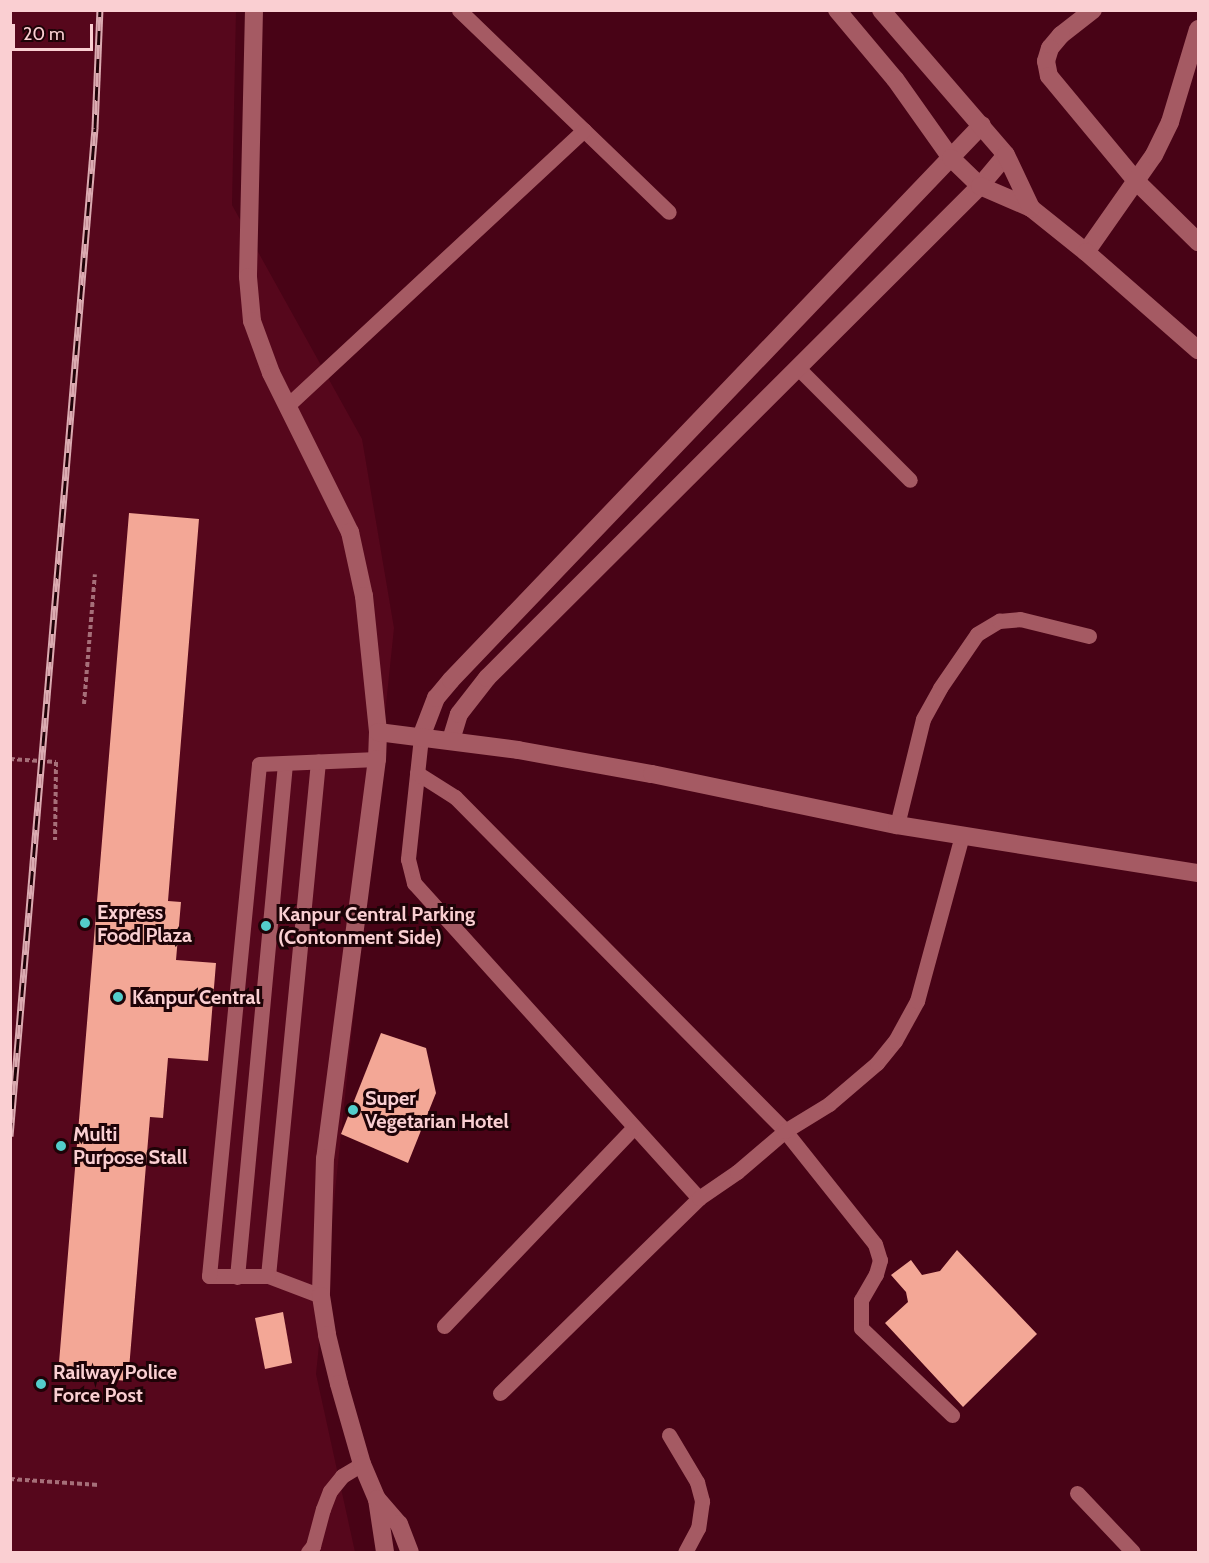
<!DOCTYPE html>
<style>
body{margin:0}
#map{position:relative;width:1209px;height:1563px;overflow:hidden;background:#480316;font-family:Cabin,sans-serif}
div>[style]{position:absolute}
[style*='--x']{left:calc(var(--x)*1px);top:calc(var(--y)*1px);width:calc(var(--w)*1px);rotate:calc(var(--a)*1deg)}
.built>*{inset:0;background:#56071c}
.building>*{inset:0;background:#f3a796}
.path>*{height:4px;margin-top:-2px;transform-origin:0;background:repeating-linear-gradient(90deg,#a66f79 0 4.5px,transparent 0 7.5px)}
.service>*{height:15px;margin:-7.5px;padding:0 7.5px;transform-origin:7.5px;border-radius:7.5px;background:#a55a63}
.minor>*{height:18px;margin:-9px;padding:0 9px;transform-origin:9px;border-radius:9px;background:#a55a63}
.tertiary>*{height:18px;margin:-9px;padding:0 9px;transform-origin:9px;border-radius:9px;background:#a55a63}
.rail>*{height:7px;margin-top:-3.5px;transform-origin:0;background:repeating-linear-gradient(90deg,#1e0307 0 14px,#dbabb1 0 28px);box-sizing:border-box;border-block:2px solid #dbabb1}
.dots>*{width:16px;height:16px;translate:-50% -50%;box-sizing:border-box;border:3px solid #1e0307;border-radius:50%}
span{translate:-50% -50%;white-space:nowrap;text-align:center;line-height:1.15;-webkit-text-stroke:6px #1e0307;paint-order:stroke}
.poi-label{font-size:20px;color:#facfd2;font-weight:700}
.left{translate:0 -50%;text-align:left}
.frame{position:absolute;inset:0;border:12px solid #facfd2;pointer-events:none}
.scale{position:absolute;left:12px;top:24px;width:81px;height:27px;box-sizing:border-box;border:3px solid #facfd2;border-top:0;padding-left:8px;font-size:18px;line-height:21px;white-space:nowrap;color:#facfd2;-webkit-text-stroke:4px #1e0307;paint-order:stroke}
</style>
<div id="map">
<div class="built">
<i style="clip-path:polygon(11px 11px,236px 11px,232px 205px,362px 439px,394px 628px,316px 1374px,355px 1552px,11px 1552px)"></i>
</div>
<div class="building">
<i style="clip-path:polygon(129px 513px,199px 519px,168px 901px,181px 902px,176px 960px,216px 963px,208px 1061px,168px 1058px,163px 1118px,150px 1117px,128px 1381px,58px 1375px)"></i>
<i style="clip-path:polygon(381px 1033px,426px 1048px,436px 1093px,408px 1163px,341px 1134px)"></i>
<i style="clip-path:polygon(957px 1250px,1037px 1334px,963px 1407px,885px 1323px,908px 1302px,906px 1292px,891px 1275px,911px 1260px,922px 1275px,940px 1271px)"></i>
<i style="clip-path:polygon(283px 1312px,292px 1363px,265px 1369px,255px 1318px)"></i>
</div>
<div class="path">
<i style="--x:84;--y:704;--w:130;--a:-85.2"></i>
<i style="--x:10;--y:759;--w:46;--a:3.7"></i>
<i style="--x:56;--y:762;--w:78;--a:90.7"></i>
<i style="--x:10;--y:1479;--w:89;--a:3.9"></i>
</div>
<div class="service">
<i style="--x:459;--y:10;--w:291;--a:43.9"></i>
<i style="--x:798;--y:368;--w:158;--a:45"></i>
<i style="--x:288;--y:405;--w:404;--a:-42.9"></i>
<i style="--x:421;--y:737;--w:123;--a:96.1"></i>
<i style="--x:408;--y:859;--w:25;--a:76"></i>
<i style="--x:414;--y:883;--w:425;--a:47.9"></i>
<i style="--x:417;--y:773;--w:45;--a:32.3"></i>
<i style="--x:455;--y:797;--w:470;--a:45.3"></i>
<i style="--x:785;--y:1131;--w:144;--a:51.5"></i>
<i style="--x:875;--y:1244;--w:17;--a:73"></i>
<i style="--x:880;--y:1260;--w:15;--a:106"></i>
<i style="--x:876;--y:1274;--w:30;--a:120"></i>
<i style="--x:861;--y:1300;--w:28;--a:90"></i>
<i style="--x:861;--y:1328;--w:126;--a:43.7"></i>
<i style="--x:897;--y:825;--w:109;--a:-76.2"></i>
<i style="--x:923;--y:719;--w:35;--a:-61"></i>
<i style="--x:940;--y:688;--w:65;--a:-55.6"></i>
<i style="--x:977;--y:634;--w:26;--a:-31"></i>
<i style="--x:999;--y:621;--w:21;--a:-5"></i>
<i style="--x:1020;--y:619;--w:71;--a:13.8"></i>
<i style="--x:268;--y:1276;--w:517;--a:-84.45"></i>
<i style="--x:237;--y:1277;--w:516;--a:-84.66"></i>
<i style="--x:321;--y:1296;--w:57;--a:-159.3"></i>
<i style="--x:268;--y:1276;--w:59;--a:180"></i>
<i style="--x:209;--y:1276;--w:514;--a:-84.42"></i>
<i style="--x:259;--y:764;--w:118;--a:-2.4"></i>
<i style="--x:444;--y:1326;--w:275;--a:-46.3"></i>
<i style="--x:500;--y:1393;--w:279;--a:-44.4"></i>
<i style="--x:699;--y:1198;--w:46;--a:-34.4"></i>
<i style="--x:737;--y:1172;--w:63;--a:-40.5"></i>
<i style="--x:785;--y:1131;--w:52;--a:-31.5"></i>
<i style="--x:829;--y:1104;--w:63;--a:-40.5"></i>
<i style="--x:877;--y:1063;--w:28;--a:-51"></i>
<i style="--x:895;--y:1041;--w:46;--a:-61.2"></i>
<i style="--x:917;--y:1001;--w:172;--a:-74.8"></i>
<i style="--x:669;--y:1435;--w:55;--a:59.2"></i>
<i style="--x:697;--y:1482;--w:20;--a:75"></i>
<i style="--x:702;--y:1501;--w:27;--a:98"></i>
<i style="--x:698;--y:1528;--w:27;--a:118"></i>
<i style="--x:1077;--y:1493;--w:81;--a:46.5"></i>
<i style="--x:308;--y:1552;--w:8;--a:-50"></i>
<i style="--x:313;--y:1546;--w:38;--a:-75"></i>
<i style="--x:323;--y:1509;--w:19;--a:-69"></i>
<i style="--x:330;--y:1491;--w:19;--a:-51"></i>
<i style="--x:342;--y:1476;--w:23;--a:-31"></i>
</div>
<div class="minor">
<i style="--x:1093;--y:10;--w:41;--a:142"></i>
<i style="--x:1061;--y:35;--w:17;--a:130"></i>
<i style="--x:1050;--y:48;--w:14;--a:107"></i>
<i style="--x:1046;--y:61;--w:15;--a:79"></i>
<i style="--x:1049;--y:76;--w:138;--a:50.3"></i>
<i style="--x:1137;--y:182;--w:86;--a:44.5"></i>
<i style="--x:1086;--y:252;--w:118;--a:-55"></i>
<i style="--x:1154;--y:155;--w:37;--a:-64"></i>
<i style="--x:1170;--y:122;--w:97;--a:-73.2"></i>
<i style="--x:421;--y:737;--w:42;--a:-69"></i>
<i style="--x:436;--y:698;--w:23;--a:-50"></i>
<i style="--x:451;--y:680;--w:768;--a:-46.27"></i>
<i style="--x:451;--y:740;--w:27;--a:-73"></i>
<i style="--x:459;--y:714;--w:46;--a:-52.1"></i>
<i style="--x:487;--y:678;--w:697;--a:-44.94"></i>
<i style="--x:980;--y:186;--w:40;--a:-50"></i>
</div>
<div class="tertiary">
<i style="--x:254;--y:10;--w:267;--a:91.3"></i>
<i style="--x:248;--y:277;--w:44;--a:84.8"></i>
<i style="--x:252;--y:321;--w:55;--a:69.9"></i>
<i style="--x:271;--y:373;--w:178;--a:63.6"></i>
<i style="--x:350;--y:532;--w:66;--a:77.7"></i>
<i style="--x:364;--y:596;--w:137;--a:84.1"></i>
<i style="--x:378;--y:732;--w:27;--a:92"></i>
<i style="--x:377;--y:759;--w:402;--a:97.4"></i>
<i style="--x:325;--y:1158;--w:138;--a:91.7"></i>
<i style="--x:321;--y:1296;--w:39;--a:81"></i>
<i style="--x:327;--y:1335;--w:50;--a:76.2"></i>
<i style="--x:339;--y:1384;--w:83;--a:74"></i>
<i style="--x:362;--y:1464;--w:38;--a:67"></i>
<i style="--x:377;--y:1499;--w:54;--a:81.4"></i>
<i style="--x:837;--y:10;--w:90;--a:50"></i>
<i style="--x:895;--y:79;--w:97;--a:54.7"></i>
<i style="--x:951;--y:158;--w:40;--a:44"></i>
<i style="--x:980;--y:186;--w:56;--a:23.3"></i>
<i style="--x:1031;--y:208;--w:70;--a:38.7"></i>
<i style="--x:1086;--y:252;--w:149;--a:41.2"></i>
<i style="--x:881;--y:10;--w:191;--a:49.2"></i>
<i style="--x:1006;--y:155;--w:59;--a:64.7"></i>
<i style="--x:378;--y:732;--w:141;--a:7.3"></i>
<i style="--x:518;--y:750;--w:136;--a:10.2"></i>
<i style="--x:652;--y:774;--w:250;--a:11.8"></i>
<i style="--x:897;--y:825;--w:305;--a:9.1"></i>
<i style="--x:377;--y:1499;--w:33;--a:49"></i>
<i style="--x:399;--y:1524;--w:30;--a:69"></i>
</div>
<div class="rail">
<i style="--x:10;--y:1136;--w:1012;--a:-85.18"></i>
<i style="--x:95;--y:128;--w:118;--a:-87.6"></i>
</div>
<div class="dots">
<i style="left:85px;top:923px;background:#53cdcb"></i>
<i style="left:266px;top:926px;background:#53cdcb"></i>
<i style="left:118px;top:997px;background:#53cdcb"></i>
<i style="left:353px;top:1110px;background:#53cdcb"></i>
<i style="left:61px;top:1146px;background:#53cdcb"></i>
<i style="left:41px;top:1384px;background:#53cdcb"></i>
</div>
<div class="poi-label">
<span class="left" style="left:97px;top:924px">Express<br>Food Plaza</span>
<span class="left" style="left:278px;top:926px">Kanpur Central Parking<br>(Contonment Side)</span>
<span class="left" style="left:132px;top:997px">Kanpur Central</span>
<span class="left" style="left:365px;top:1110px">Super<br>Vegetarian Hotel</span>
<span class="left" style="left:73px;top:1146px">Multi<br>Purpose Stall</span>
<span class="left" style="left:53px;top:1384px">Railway Police<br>Force Post</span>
</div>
<div class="frame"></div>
<div class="scale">20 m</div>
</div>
